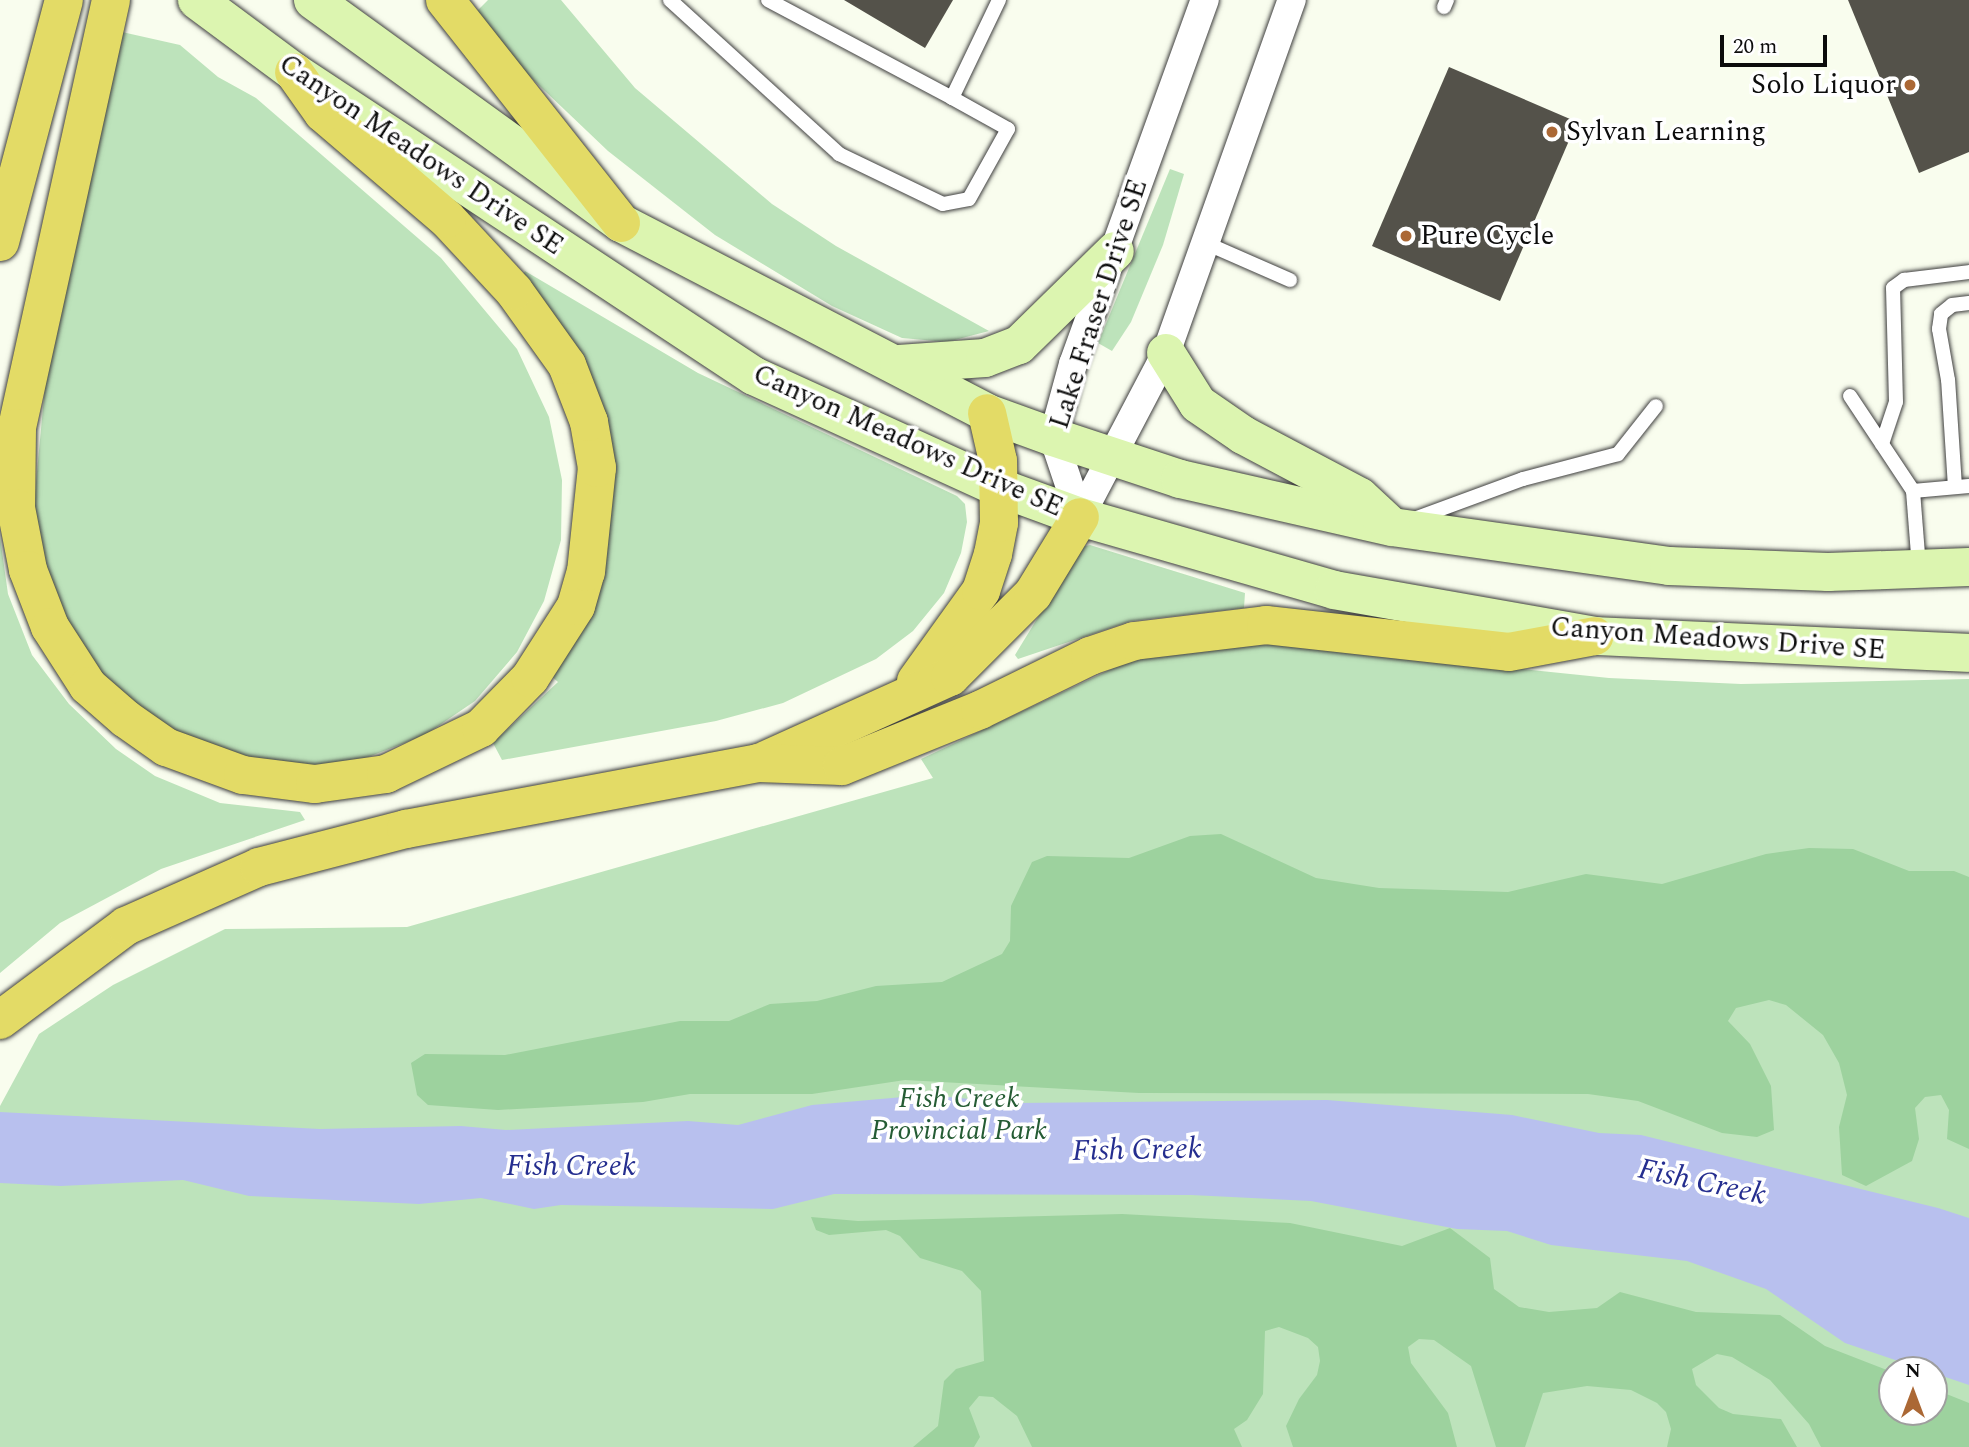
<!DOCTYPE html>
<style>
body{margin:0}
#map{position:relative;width:1969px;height:1447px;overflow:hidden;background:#f9fdee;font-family:Spectral,serif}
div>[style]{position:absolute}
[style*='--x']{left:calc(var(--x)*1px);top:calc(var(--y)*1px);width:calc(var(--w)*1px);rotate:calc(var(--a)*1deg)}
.green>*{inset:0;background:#bde3bb}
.forest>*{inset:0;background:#9dd29e}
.water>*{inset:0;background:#b8c0ee}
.building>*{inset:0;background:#54524a}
.roads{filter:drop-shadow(0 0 2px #3f3f3f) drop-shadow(0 0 2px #3f3f3f)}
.lane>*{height:14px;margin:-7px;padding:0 7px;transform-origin:7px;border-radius:7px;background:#fff}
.street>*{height:28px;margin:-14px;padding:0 14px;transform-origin:14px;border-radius:14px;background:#fff}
.secondary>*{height:38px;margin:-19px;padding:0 19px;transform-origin:19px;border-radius:19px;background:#dcf5b0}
.highway>*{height:38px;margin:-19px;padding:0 19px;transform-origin:19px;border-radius:19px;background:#e3db66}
.dots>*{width:19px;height:19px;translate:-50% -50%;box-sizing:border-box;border:4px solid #fff;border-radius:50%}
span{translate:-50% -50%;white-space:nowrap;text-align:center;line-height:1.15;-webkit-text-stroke:7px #fff;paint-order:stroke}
.poi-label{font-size:28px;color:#0c0c0c}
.right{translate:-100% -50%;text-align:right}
.left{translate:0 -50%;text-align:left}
.street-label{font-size:28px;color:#0c0c0c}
.park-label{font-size:28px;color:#255c34;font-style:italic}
.water-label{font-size:30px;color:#252e8f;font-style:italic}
.north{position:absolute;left:1878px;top:1356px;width:70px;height:70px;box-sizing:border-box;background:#fff;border:2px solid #9e9e9e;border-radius:50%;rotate:0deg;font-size:19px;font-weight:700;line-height:28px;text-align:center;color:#0c0c0c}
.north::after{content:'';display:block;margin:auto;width:24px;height:32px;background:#ab6835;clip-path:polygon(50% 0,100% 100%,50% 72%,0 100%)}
.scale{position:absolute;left:1720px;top:35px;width:107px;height:32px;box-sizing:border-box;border:4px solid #0c0c0c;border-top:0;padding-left:9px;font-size:21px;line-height:24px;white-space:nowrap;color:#0c0c0c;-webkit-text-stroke:5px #fff;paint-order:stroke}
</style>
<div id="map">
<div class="green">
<i style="clip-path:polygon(488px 0,561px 0,635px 88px,772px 204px,836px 246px,989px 331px,947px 342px,902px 338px,832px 306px,715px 235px,608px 151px,525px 72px,475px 13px)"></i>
<i style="clip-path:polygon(122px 32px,180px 45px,218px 77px,256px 98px,441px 258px,517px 349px,549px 417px,562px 480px,561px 540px,544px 601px,517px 652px,475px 701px,425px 735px,363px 759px,304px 766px,247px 760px,191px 743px,137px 709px,98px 672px,66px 622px,41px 555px,34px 504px,47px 365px)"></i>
<i style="clip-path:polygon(1170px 169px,1184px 174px,1163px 245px,1131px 322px,1112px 351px,1098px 343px)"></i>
<i style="clip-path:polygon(525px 271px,698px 373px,957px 496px,965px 504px,967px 522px,961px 553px,944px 593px,913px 631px,876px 659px,783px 703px,716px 721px,502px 760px,493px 743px,558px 682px,550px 675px,603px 471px,516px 285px)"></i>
<i style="clip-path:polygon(0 537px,8px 594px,32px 655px,69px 704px,116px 749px,155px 776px,220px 803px,300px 812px,305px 820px,161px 869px,60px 923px,0 973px)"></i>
<i style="clip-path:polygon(1090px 545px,1245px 593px,1244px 608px,1131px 621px,1018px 659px,1015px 655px,1081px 547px)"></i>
<i style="clip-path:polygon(evenodd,1282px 644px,1609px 678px,1741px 684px,1969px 679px,1969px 1447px,0 1447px,0 1106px,39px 1034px,113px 985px,225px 929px,407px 927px,933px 778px,921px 759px,1120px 665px,1180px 649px,1282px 644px,1892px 1370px,1934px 1370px,1934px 1412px,1892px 1412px,1892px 1370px)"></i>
</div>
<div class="forest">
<i style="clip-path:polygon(1221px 834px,1316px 878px,1379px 888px,1508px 892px,1586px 874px,1662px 884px,1766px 854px,1809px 848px,1853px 849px,1909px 871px,1954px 871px,1969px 877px,1969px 1149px,1947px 1139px,1949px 1110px,1941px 1095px,1925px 1097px,1915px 1108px,1919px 1139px,1912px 1161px,1866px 1186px,1842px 1175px,1839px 1127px,1847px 1095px,1839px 1063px,1823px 1035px,1786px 1005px,1769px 1000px,1736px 1008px,1728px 1021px,1750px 1044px,1771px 1086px,1774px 1130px,1757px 1137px,1722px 1133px,1638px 1101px,1588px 1094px,1139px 1093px,905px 1080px,812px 1094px,690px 1094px,643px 1102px,498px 1110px,428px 1105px,417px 1095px,411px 1063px,425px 1054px,505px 1055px,680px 1021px,729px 1021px,770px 1004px,817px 1001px,876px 986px,942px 982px,1002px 954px,1010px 941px,1011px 906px,1032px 862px,1047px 856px,1129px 858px,1190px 836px)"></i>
<i style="clip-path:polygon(1122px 1214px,1290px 1223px,1402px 1246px,1450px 1228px,1490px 1258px,1494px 1289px,1519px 1307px,1549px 1312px,1597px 1308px,1620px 1292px,1696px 1312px,1780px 1315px,1825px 1346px,1892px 1372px,1892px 1412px,1934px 1412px,1934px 1389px,1969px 1403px,1969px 1447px,1821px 1447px,1809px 1424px,1770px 1380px,1732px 1357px,1717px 1354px,1692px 1369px,1696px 1385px,1719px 1408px,1733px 1414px,1781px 1419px,1797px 1447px,1667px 1447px,1671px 1429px,1666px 1412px,1657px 1403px,1631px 1390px,1587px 1386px,1543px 1393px,1525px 1447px,1496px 1447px,1471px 1366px,1434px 1340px,1419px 1339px,1408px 1347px,1411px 1363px,1448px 1413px,1457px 1447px,1293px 1447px,1286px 1426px,1299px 1399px,1317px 1375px,1320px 1361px,1318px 1347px,1308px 1338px,1279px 1327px,1265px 1331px,1263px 1394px,1247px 1420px,1234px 1429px,1242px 1447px,1032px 1447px,1017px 1416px,993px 1397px,979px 1396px,969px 1408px,980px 1437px,974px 1447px,913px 1447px,938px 1426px,944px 1381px,956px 1369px,984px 1361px,981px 1291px,962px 1271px,920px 1258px,900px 1236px,886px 1230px,829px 1235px,816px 1230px,811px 1217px,858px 1221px)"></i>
</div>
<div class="water">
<i style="clip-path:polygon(926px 1095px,1015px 1103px,1327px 1100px,1512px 1115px,1599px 1133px,1641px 1135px,1938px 1208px,1969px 1218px,1969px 1385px,1845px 1343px,1766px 1289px,1687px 1261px,1551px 1245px,1507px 1231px,1457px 1229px,1311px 1201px,1191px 1195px,834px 1194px,773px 1209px,561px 1205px,534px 1209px,481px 1198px,419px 1204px,249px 1196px,183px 1180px,61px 1186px,0 1183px,0 1112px,320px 1129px,461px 1126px,506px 1130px,688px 1121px,738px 1125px,812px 1105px)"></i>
</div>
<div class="building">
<i style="clip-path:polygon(844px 0,953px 0,925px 48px)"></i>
<i style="clip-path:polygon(1848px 0,1969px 0,1969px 152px,1919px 173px)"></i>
<i style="clip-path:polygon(1449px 67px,1577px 122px,1500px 301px,1372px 246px)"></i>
</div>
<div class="roads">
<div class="lane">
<i style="--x:670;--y:0;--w:229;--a:42.3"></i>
<i style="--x:839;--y:154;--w:115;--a:25.7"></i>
<i style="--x:943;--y:204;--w:26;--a:-11"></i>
<i style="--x:969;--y:199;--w:80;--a:-60.9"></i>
<i style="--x:1008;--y:129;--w:64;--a:-151"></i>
<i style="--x:952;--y:98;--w:109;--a:-64.4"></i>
<i style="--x:768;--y:0;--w:208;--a:28"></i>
<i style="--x:1444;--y:7;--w:8;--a:-67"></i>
<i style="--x:1203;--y:242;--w:95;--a:23.6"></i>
<i style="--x:1850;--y:396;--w:114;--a:56.4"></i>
<i style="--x:1913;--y:491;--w:76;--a:85.5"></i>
<i style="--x:1882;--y:444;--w:44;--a:-71.6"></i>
<i style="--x:1896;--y:402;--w:114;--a:-91.5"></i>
<i style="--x:1893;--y:288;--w:14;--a:-36"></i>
<i style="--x:1904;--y:280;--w:65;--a:-7"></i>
<i style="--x:1955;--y:487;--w:107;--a:-93.7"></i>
<i style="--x:1948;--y:380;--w:52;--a:-100"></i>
<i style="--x:1939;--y:329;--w:15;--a:-82"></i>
<i style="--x:1941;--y:314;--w:14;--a:-39"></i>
<i style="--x:1952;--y:305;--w:17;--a:-7"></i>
<i style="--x:1913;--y:491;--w:56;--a:-5.1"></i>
<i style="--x:1414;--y:519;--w:116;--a:-20.2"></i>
<i style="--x:1523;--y:479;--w:98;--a:-14.7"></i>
<i style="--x:1618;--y:454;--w:61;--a:-51.6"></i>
</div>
<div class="street">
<i style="--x:1080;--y:517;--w:185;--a:-62.3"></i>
<i style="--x:1166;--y:353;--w:375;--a:-70.4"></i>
<i style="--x:1080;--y:517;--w:84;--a:-108.6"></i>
<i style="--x:1053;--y:437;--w:76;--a:-74.7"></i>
<i style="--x:1073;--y:364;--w:387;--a:-70.1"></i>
</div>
<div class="secondary">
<i style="--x:197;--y:0;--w:121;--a:36.6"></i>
<i style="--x:294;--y:72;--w:551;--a:33.46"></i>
<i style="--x:754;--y:376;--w:268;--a:24.5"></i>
<i style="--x:998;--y:487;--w:87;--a:20.1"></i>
<i style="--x:1080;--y:517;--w:264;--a:16"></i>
<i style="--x:1334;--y:590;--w:265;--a:10"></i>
<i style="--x:1595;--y:636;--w:374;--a:2.6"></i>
<i style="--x:313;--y:0;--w:380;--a:35.9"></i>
<i style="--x:621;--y:223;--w:412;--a:27.4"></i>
<i style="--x:987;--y:413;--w:70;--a:20"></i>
<i style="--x:1053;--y:437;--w:134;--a:18.3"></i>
<i style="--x:1180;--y:479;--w:217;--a:12.8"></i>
<i style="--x:1392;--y:527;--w:280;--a:8"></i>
<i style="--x:1669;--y:566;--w:159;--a:2.2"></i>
<i style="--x:1828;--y:572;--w:141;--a:-2"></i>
<i style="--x:1166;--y:353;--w:60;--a:57.9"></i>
<i style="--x:1198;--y:404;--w:55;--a:34.6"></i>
<i style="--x:1243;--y:435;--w:132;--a:27.9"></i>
<i style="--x:1360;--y:497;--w:42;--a:43.1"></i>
<i style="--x:899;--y:364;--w:86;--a:-4"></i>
<i style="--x:985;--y:358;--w:36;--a:-21"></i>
<i style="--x:1019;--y:345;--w:134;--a:-44.4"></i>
</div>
<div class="highway">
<i style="--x:111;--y:0;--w:438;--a:102.4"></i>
<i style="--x:17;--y:428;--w:80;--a:90.7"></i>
<i style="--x:16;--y:508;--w:63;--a:79"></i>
<i style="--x:28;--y:570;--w:61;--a:68.9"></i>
<i style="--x:50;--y:627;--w:70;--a:57.2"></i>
<i style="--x:88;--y:686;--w:50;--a:41"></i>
<i style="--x:126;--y:719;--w:49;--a:35"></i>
<i style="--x:166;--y:747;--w:82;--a:20"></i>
<i style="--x:243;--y:775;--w:73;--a:7.1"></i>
<i style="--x:315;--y:784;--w:72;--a:-8"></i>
<i style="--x:386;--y:774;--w:106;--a:-25.8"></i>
<i style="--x:481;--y:728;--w:70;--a:-45.6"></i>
<i style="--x:530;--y:678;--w:85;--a:-57.4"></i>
<i style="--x:576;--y:606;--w:35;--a:-74"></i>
<i style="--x:586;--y:572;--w:105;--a:-84"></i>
<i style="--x:597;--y:468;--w:47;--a:-99.9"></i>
<i style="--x:589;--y:422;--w:61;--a:-111.1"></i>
<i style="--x:567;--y:365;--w:91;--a:-125.6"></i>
<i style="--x:514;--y:291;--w:98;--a:-132.9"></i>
<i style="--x:447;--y:219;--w:163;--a:-139.5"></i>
<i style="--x:323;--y:113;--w:50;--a:-125.3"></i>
<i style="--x:445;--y:0;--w:284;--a:51.7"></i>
<i style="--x:0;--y:242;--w:250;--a:-75.2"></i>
<i style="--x:916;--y:681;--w:111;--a:-54.2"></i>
<i style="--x:981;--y:591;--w:39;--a:-72"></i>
<i style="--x:993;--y:554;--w:32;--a:-79"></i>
<i style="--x:999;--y:523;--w:62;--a:-90.9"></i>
<i style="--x:998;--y:461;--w:49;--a:-102.9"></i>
<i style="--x:766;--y:760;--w:202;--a:-24.3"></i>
<i style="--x:950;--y:677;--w:117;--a:-45"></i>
<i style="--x:1033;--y:594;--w:90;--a:-58.6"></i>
<i style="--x:0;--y:1020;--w:157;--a:-36.7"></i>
<i style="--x:126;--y:926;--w:145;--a:-23.9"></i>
<i style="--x:259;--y:867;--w:152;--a:-14.5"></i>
<i style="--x:406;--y:829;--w:358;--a:-10.6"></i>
<i style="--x:758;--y:763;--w:84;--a:2"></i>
<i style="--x:842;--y:766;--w:149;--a:-22.1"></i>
<i style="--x:980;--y:710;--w:123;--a:-26.1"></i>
<i style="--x:1090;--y:656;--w:46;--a:-18.8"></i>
<i style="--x:1134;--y:641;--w:133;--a:-6.9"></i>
<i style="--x:1266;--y:625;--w:244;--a:6.3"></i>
<i style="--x:1509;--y:652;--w:87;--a:-10.5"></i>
</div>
</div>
<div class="dots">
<i style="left:1910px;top:85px;background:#ab6835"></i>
<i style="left:1552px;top:132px;background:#ab6835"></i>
<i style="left:1406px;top:236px;background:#ab6835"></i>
</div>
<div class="poi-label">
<span class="right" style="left:1896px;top:85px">Solo Liquor</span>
<span class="left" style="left:1566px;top:132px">Sylvan Learning</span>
<span class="left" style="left:1420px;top:236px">Pure Cycle</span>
</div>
<div class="street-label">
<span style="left:421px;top:155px;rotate:34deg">Canyon Meadows Drive SE</span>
<span style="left:1099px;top:304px;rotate:-72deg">Lake Fraser Drive SE</span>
<span style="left:908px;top:441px;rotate:24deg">Canyon Meadows Drive SE</span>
<span style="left:1718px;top:639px;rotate:4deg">Canyon Meadows Drive SE</span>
</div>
<div class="park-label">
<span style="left:959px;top:1115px">Fish Creek<br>Provincial Park</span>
</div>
<div class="water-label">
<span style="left:1137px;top:1150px;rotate:-1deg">Fish Creek</span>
<span style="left:571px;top:1166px">Fish Creek</span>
<span style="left:1702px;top:1182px;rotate:12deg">Fish Creek</span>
</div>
<div class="north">N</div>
<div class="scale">20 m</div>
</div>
